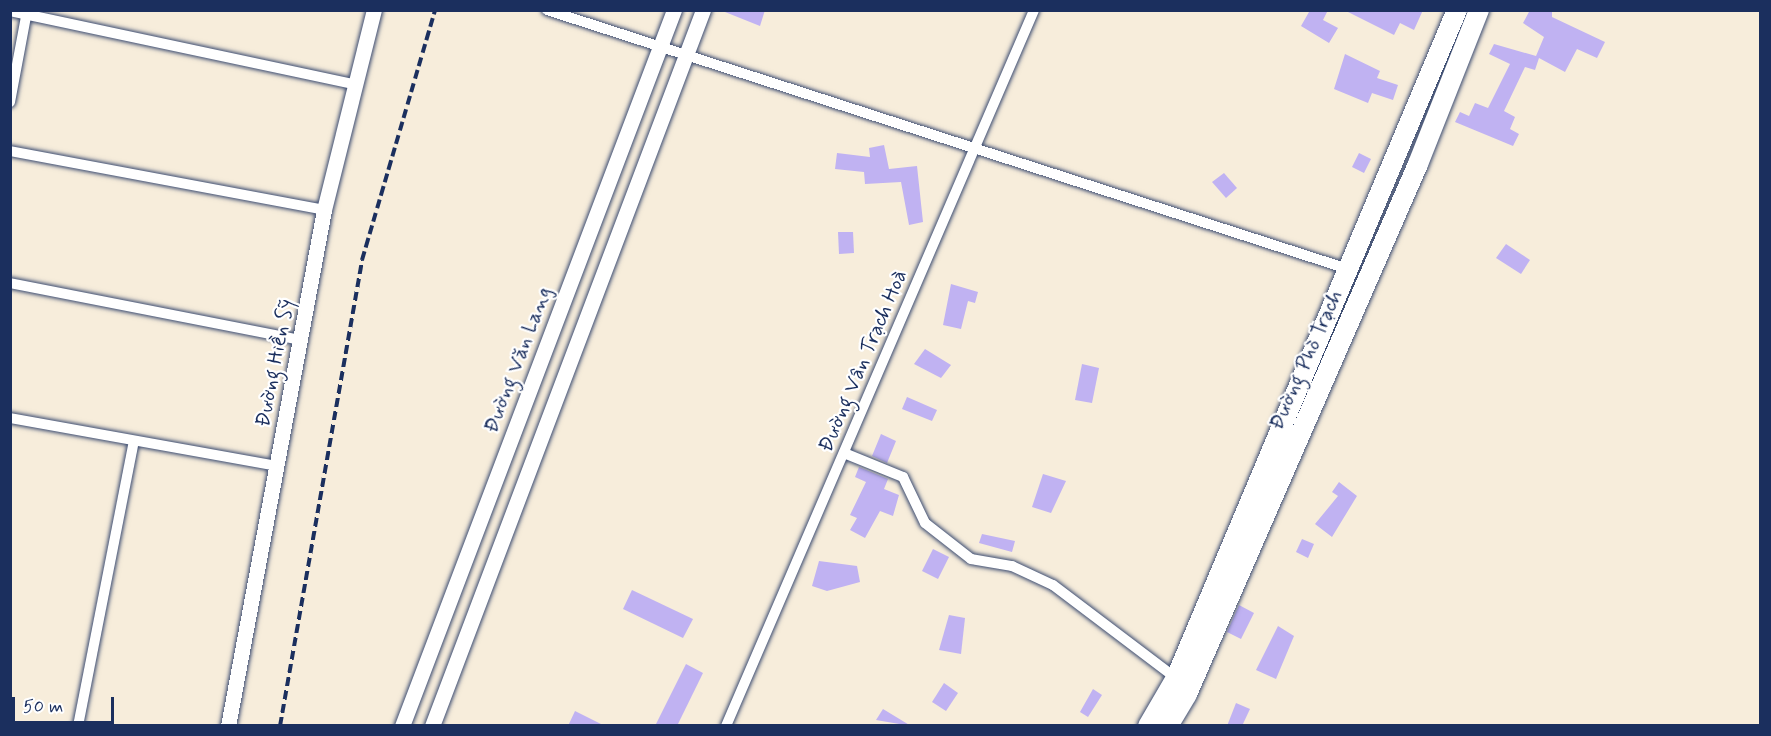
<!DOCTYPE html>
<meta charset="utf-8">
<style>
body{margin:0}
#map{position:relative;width:1771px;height:736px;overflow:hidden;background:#f7eddb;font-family:Mynerve,sans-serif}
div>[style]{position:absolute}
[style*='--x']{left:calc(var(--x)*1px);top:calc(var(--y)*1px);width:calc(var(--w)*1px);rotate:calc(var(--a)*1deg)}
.building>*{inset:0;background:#c0b2f2}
.roads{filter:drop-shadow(0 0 2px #3c4c71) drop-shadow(0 0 2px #3c4c71)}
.street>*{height:10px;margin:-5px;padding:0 5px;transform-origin:5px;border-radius:5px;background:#fff}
.secondary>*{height:15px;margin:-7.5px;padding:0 7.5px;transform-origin:7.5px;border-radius:7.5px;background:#fff}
.highway>*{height:20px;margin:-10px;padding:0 10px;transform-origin:10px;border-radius:10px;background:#fff}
.rail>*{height:4px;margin-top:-2px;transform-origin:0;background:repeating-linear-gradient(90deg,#1b2f5e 0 9px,transparent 0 13.5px)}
span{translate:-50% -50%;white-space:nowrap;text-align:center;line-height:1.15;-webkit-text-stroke:4.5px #fff;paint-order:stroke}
.street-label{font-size:21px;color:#1b2f5e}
.frame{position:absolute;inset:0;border:12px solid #1b2f5e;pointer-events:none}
.scale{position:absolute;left:12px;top:697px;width:102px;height:27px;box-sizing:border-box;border:3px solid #1b2f5e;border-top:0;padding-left:8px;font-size:18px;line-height:21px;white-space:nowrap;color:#1b2f5e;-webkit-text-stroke:4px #fff;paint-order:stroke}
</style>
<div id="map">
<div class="building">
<i style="clip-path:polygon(720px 10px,765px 10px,760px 26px)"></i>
<i style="clip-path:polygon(1328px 10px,1323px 20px,1338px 28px,1329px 43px,1301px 26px,1309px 12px)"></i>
<i style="clip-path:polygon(1344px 10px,1423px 10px,1414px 30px,1400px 23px,1394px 35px)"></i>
<i style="clip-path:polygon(1530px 10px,1552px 10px,1552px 17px,1605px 42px,1597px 58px,1577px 49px,1565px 72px,1539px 58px,1535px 70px,1525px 67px,1504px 111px,1515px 117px,1510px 129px,1519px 134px,1513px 146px,1455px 122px,1460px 112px,1469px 116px,1475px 103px,1488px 108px,1510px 64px,1489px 54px,1494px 44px,1536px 56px,1544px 37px,1523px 23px)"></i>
<i style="clip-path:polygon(1345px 54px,1380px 71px,1377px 78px,1398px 85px,1393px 100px,1372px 93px,1368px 103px,1334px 89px)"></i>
<i style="clip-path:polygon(884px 145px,889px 169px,917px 166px,923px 222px,909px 225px,901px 182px,865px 184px,864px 172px,835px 169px,837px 153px,870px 157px,869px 148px)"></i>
<i style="clip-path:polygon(1359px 153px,1371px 159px,1364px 173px,1352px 167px)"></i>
<i style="clip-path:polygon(1224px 173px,1237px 188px,1226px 198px,1212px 182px)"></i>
<i style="clip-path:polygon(838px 232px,853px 232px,854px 253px,839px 254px)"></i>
<i style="clip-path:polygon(1506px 244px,1530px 260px,1521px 274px,1496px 258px)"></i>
<i style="clip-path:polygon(951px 284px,978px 292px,975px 303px,968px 301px,961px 329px,943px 325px)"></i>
<i style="clip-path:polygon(925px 349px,951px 365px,941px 378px,914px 364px)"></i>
<i style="clip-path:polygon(1082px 364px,1099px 368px,1092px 403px,1075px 400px)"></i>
<i style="clip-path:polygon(907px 397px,937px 410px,932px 421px,902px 409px)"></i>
<i style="clip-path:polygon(881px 434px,896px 441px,887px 463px,872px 456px)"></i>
<i style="clip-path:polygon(859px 467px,888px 479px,884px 489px,899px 495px,893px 516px,880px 511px,865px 538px,850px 530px,857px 518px,850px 515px,866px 482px,855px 477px)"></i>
<i style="clip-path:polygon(1043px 474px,1066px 481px,1051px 513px,1032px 507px)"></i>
<i style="clip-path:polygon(1339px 482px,1357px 496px,1332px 537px,1315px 524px,1338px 496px,1332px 492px)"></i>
<i style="clip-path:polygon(982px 534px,1015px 541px,1012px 552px,979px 543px)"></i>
<i style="clip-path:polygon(1302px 539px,1314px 544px,1308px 558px,1296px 552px)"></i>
<i style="clip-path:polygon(933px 549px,949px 557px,938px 579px,922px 571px)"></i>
<i style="clip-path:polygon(819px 561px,857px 566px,860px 582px,827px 591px,812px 586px)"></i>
<i style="clip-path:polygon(632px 590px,693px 619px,683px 638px,623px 609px)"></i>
<i style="clip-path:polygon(1239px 605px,1254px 613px,1241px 639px,1227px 632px)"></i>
<i style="clip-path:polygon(949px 615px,965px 618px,961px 654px,939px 650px)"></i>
<i style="clip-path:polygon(1278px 626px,1294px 636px,1276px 679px,1256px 670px)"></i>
<i style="clip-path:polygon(686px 664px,703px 673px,677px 726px,655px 726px)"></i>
<i style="clip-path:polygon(944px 683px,958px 693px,946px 711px,932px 702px)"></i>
<i style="clip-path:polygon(1093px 689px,1102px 695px,1088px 717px,1080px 712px)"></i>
<i style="clip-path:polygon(1236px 703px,1250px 709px,1242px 726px,1227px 726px)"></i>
<i style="clip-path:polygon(883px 709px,911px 726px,876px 720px)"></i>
<i style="clip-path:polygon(575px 711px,605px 726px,568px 726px)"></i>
</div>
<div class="roads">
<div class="street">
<i style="--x:547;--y:10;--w:842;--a:17.92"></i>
<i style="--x:10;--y:11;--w:350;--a:12"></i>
<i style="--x:10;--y:102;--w:93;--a:-79.4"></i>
<i style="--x:10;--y:151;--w:319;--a:10.6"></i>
<i style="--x:10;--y:283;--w:297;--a:11.1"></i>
<i style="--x:10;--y:418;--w:270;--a:10.2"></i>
<i style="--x:844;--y:453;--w:64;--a:22.1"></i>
<i style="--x:903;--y:477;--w:51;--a:64.4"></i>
<i style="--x:925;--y:523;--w:58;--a:38"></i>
<i style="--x:971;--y:559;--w:42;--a:9.7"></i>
<i style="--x:1012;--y:566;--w:45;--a:24.9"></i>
<i style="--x:1053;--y:585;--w:154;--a:37.1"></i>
<i style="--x:78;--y:726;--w:290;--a:-78.9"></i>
<i style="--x:726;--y:726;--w:779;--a:-66.72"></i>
</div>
<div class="secondary">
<i style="--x:228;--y:726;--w:525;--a:-79.46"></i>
<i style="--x:324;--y:210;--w:206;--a:-76"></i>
<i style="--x:402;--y:726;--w:766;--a:-69.2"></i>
<i style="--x:432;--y:726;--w:766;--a:-69.27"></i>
</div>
<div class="highway">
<i style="--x:1148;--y:726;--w:56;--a:-59.7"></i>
<i style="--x:1176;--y:678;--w:725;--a:-67.19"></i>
<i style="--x:1168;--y:726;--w:37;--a:-59"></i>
<i style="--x:1187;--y:694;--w:578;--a:-66.45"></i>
<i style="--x:1418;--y:164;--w:166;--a:-68.4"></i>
</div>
</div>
<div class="rail">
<i style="--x:280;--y:726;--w:473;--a:-80"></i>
<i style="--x:362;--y:260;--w:260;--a:-73.7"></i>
</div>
<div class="street-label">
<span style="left:518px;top:360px;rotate:-69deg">Đường Văn Lang</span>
<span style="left:1306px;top:360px;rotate:-66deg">Đường Phò Trạch</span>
<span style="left:863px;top:361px;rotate:-67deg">Đường Vân Trạch Hoà</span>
<span style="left:275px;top:363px;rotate:-79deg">Đường Hiền Sỹ</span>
</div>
<div class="frame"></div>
<div class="scale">50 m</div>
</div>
